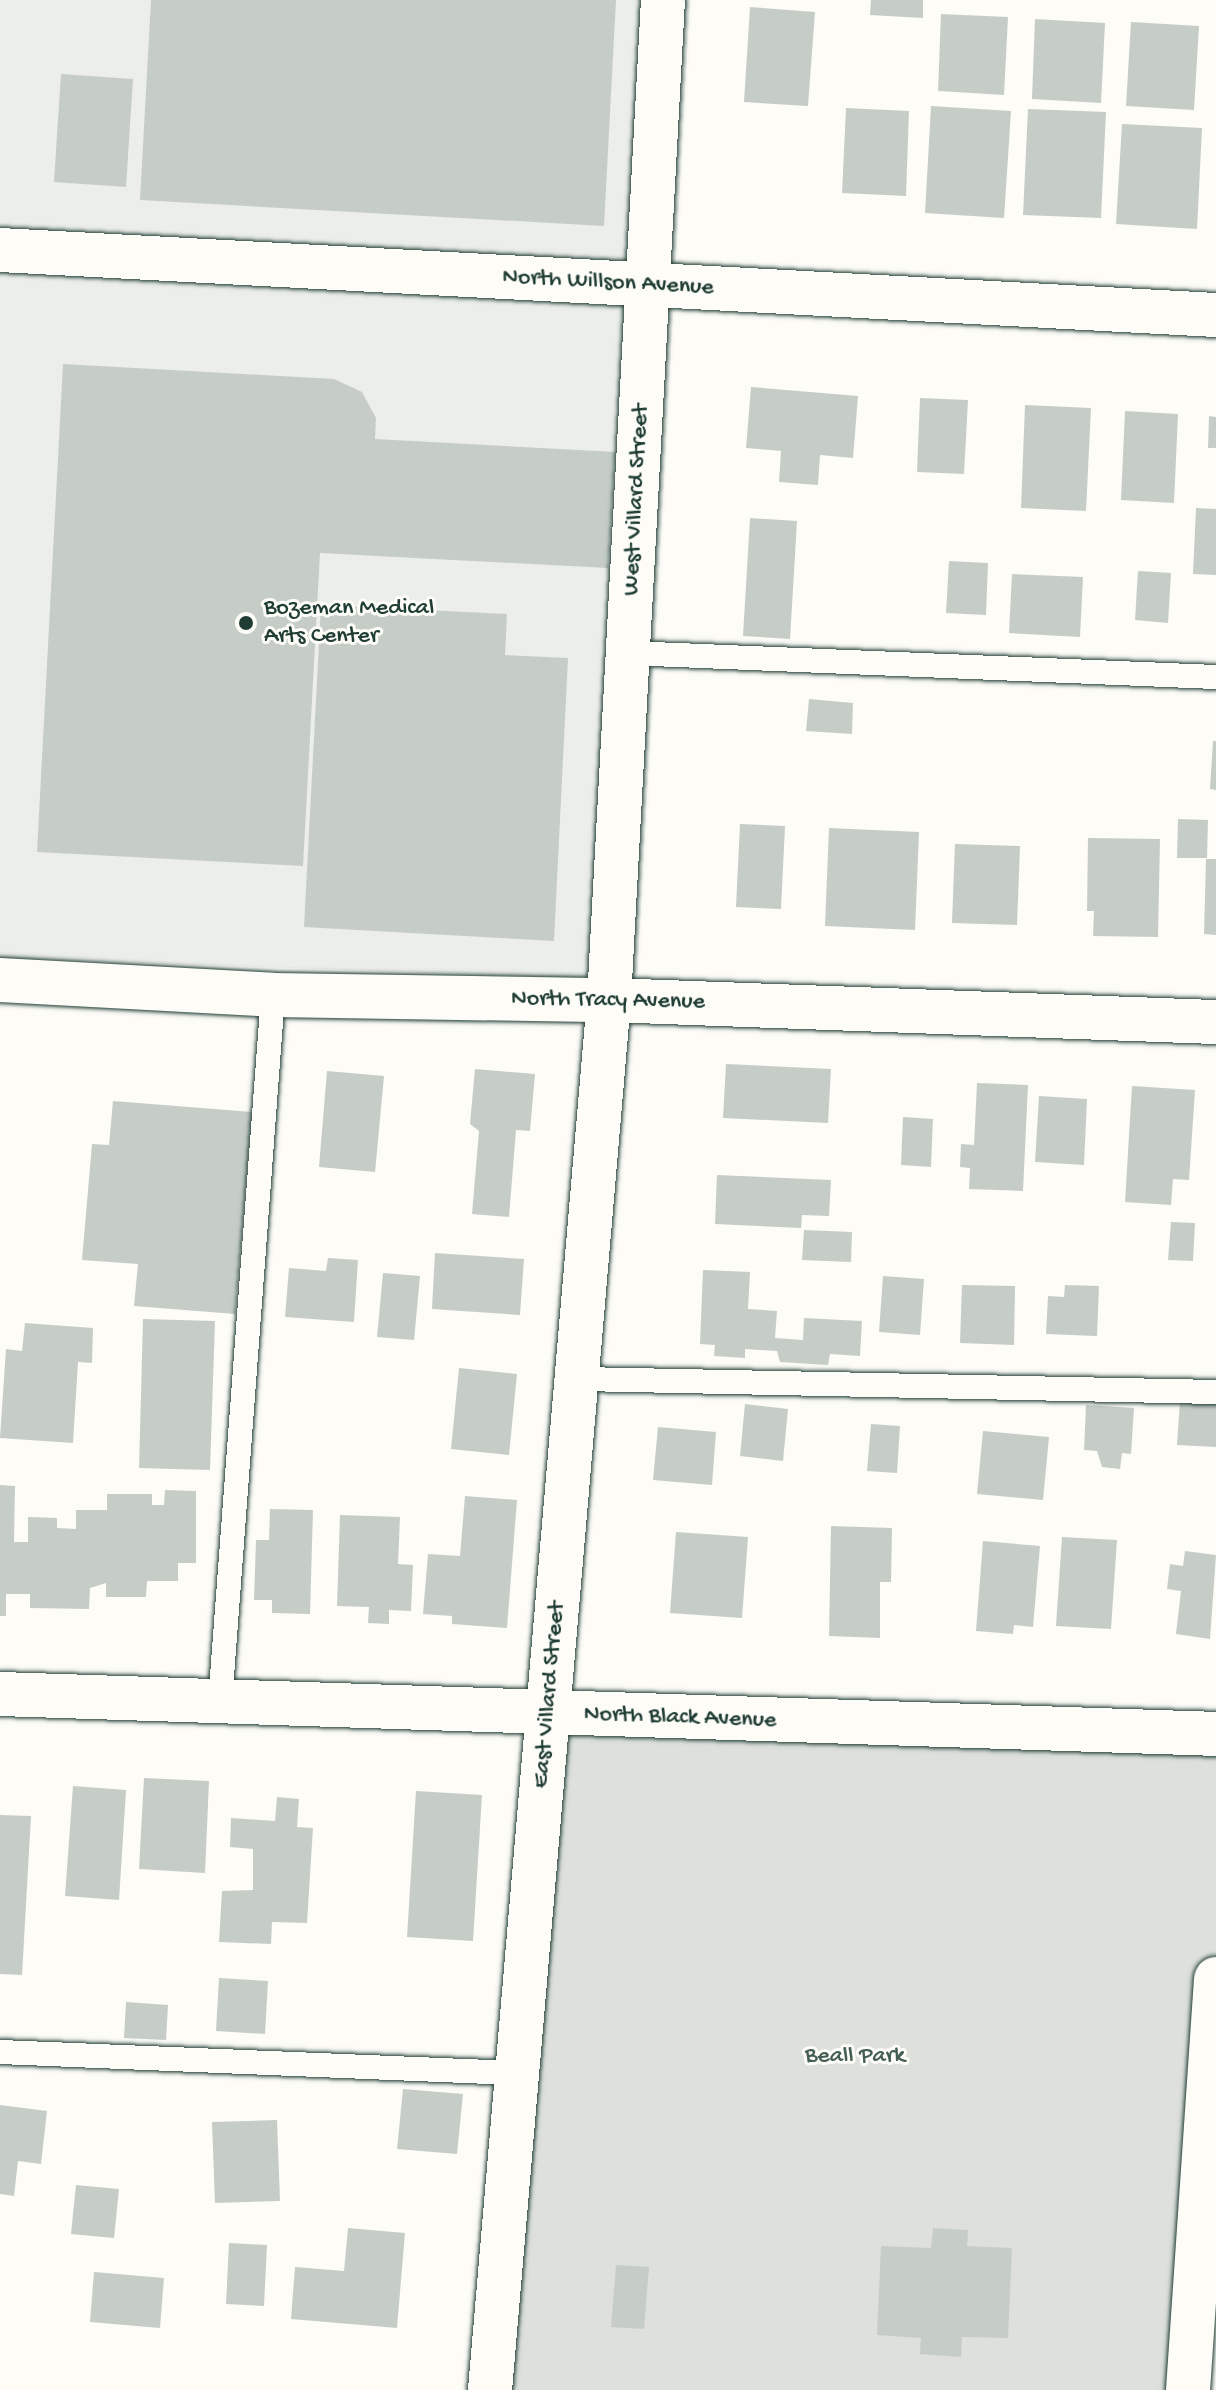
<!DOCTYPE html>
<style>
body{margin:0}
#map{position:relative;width:1216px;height:2390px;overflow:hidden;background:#fdfcf7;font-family:"Gochi Hand",sans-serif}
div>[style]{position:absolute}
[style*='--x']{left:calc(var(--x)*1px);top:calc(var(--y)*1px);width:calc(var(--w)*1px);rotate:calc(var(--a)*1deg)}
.built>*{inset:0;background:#eceee9}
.green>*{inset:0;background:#dde0db}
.building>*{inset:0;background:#c6cdc7}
.roads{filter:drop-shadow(0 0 2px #1f3d34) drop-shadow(0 0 2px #1f3d34)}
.service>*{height:24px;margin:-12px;padding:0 12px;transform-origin:12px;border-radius:12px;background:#fdfcf7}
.minor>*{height:44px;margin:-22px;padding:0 22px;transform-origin:22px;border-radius:22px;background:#fdfcf7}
.tertiary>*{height:44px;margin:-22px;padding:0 22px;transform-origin:22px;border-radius:22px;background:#fdfcf7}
.dots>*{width:22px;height:22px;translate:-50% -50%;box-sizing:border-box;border:4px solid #fdfcf7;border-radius:50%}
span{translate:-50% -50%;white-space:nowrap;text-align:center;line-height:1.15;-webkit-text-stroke:6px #fdfcf7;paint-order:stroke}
.street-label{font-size:24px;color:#1f3d34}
.poi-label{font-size:24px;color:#1f3d34}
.left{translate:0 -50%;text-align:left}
.park-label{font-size:24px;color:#455e55}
</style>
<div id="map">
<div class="built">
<i style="clip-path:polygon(0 0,690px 0,637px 980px,0 958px)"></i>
</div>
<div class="green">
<i style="clip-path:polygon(548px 1715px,1216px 1734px,1216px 1998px,1188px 2390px,490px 2390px)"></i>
</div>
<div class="building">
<i style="clip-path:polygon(151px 0,616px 0,604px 226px,140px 200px)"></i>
<i style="clip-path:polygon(871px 0,923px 0,923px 18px,870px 15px)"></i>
<i style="clip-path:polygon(750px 7px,815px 12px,808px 106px,744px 102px)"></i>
<i style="clip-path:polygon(941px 14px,1008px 17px,1004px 95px,938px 91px)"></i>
<i style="clip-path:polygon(1035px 19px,1105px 23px,1101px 103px,1032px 99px)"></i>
<i style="clip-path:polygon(1131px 22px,1199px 26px,1194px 110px,1126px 106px)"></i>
<i style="clip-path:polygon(61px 74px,133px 79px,126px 187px,54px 182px)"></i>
<i style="clip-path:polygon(931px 106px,1011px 111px,1004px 218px,925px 213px)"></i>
<i style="clip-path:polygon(846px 108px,909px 111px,906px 196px,842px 193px)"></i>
<i style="clip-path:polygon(1028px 109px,1106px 112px,1101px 218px,1023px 215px)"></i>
<i style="clip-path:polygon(1122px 124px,1202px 128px,1197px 229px,1116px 224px)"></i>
<i style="clip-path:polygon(63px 364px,334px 379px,362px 392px,376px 418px,375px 439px,615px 452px,608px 568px,320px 553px,303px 866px,37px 852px)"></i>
<i style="clip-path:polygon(751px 387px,858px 396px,853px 458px,820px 455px,818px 485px,779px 482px,781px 451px,746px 448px)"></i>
<i style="clip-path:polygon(920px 398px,968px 400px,964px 474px,917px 472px)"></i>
<i style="clip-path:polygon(1025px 405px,1091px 408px,1086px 511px,1021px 508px)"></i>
<i style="clip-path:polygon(1125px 411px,1178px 414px,1174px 503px,1121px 500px)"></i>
<i style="clip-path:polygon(1209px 416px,1216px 417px,1216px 448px,1208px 448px)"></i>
<i style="clip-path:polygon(1196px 508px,1216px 509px,1216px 575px,1193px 574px)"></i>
<i style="clip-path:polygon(750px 518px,797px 521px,790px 639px,743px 636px)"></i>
<i style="clip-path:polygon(949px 561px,988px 563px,986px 615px,946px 613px)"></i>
<i style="clip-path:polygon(1138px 571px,1171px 573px,1168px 623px,1135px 620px)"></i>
<i style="clip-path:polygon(1012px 574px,1083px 577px,1080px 637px,1009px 633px)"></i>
<i style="clip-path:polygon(321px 605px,507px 614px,505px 655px,568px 658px,554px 941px,304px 927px)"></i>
<i style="clip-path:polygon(809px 699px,853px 703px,852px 734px,806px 731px)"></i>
<i style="clip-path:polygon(1213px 741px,1216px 741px,1216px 790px,1210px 789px)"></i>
<i style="clip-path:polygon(1178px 819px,1208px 820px,1207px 858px,1177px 858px)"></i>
<i style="clip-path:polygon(740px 824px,785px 826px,781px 909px,736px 907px)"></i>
<i style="clip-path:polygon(829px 828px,919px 832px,915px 930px,825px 926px)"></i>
<i style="clip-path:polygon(1088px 838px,1160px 839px,1158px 937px,1093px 936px,1094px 911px,1087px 911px)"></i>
<i style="clip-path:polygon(955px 844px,1020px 846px,1017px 925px,952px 923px)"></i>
<i style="clip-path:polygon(1206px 859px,1216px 859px,1216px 935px,1204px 934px)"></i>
<i style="clip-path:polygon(726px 1064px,831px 1069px,828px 1123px,723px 1118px)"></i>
<i style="clip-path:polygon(475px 1069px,535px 1074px,530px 1131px,516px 1130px,509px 1217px,472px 1214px,479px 1131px,470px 1124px)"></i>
<i style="clip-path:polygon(327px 1071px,384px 1076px,375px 1172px,319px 1167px)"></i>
<i style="clip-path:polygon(977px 1083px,1028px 1085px,1023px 1191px,969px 1189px,970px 1168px,960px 1167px,961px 1144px,974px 1145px)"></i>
<i style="clip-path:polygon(1132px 1086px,1195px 1090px,1189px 1180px,1173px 1179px,1171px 1205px,1125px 1202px)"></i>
<i style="clip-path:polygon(1039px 1096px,1087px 1099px,1084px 1165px,1035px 1162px)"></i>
<i style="clip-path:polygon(113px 1101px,252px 1112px,235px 1314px,134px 1306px,138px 1264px,82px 1260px,92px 1144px,109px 1145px)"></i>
<i style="clip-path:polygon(903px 1117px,933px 1119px,931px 1167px,901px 1165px)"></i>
<i style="clip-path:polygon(717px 1175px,831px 1180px,829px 1216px,802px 1215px,801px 1228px,715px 1224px)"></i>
<i style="clip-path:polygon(1171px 1222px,1195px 1223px,1193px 1261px,1168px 1260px)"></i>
<i style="clip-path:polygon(804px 1230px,852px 1232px,851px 1262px,802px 1260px)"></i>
<i style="clip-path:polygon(435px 1253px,524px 1259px,520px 1315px,432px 1309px)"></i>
<i style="clip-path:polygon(328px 1258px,358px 1260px,354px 1322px,285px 1317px,289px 1268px,326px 1271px)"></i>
<i style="clip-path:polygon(703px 1270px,750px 1272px,748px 1309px,777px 1311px,775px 1338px,803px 1340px,804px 1318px,862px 1321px,860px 1356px,830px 1354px,828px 1365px,780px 1362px,777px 1351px,745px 1349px,745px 1358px,714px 1356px,715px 1345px,700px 1344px)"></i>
<i style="clip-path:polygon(383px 1273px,420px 1276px,414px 1340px,377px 1337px)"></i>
<i style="clip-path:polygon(883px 1276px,924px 1279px,920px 1335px,879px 1332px)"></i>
<i style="clip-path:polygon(962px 1285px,1015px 1286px,1014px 1345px,960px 1343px)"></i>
<i style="clip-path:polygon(1065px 1285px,1099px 1286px,1097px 1336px,1046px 1334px,1048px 1296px,1064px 1297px)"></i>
<i style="clip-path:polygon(143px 1319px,215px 1321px,210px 1470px,139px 1468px)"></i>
<i style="clip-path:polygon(25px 1323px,93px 1328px,92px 1363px,78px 1362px,73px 1443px,0 1438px,6px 1349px,22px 1351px)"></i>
<i style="clip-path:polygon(459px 1368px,517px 1374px,509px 1455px,451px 1449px)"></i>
<i style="clip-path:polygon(1180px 1401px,1216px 1402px,1216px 1447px,1177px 1445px)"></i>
<i style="clip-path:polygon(745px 1404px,788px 1409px,783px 1461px,740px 1456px)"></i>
<i style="clip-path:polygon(1086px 1405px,1134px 1408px,1131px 1454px,1122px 1453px,1120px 1469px,1102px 1467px,1097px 1451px,1084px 1450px)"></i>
<i style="clip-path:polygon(871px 1424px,900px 1426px,897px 1473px,867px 1471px)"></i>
<i style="clip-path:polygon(658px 1427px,716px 1432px,712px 1485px,653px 1480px)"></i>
<i style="clip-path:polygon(983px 1431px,1049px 1437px,1043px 1500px,977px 1494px)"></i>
<i style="clip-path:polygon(0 1485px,15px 1486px,14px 1542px,28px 1542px,28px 1517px,57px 1518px,57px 1528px,76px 1529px,76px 1510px,107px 1510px,107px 1494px,152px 1494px,152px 1505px,164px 1505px,165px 1490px,196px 1491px,196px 1563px,178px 1563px,178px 1581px,147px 1581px,146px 1597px,106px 1597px,106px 1583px,90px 1588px,89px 1609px,30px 1608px,30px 1594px,6px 1594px,6px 1616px,0 1616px)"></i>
<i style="clip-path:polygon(465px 1496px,517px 1500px,507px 1628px,452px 1624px,452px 1616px,423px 1614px,428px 1554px,460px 1556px)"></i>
<i style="clip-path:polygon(270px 1509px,313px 1510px,310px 1614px,272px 1613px,272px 1600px,254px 1600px,256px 1540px,269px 1540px)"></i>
<i style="clip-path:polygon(340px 1515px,400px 1517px,398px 1564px,413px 1565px,411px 1611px,389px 1610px,389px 1624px,368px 1623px,369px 1607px,337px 1606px)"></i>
<i style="clip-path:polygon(831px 1526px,892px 1528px,891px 1582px,880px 1582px,880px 1638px,829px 1636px)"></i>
<i style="clip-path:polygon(676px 1532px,748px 1537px,742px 1618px,670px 1613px)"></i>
<i style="clip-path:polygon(1062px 1537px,1117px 1540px,1111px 1629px,1056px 1626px)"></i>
<i style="clip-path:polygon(983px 1541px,1040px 1546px,1033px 1627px,1014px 1625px,1013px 1634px,976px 1631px)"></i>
<i style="clip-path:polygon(1185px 1551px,1216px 1555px,1210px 1639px,1176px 1634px,1181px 1591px,1167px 1589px,1170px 1564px,1183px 1566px)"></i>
<i style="clip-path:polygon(144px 1778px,209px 1781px,205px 1873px,139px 1869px)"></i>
<i style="clip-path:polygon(73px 1786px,126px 1790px,119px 1900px,65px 1896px)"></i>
<i style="clip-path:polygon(416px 1791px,482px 1795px,473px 1941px,407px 1937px)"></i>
<i style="clip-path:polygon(277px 1797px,299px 1799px,297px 1827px,313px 1828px,307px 1923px,272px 1922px,271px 1944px,219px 1942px,222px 1891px,253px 1890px,253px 1849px,230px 1847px,231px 1818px,275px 1821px)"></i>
<i style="clip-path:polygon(0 1815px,31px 1816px,22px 1975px,0 1974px)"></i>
<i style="clip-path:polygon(219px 1978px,268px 1981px,265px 2034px,216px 2031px)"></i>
<i style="clip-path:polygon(126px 2002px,168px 2005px,166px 2040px,124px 2038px)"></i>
<i style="clip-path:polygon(403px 2089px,463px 2094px,457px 2154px,397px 2149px)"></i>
<i style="clip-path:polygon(0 2105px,47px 2111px,41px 2164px,18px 2161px,14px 2196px,0 2194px)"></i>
<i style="clip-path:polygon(277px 2120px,280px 2201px,215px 2203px,212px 2122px)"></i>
<i style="clip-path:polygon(76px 2185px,119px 2189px,114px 2238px,71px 2234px)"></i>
<i style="clip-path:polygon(348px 2228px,405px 2233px,397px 2328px,291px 2319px,295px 2267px,344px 2271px)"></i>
<i style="clip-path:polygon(933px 2228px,968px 2230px,967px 2246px,1012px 2248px,1008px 2338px,962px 2337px,961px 2357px,920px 2354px,921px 2338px,877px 2335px,881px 2246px,931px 2248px)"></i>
<i style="clip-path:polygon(229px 2243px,267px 2245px,264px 2306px,226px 2304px)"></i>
<i style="clip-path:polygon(616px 2265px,649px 2267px,644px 2329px,611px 2327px)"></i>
<i style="clip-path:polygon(94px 2272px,164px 2278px,160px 2328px,90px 2322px)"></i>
</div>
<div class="roads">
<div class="service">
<i style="--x:628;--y:653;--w:588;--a:2.34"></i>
<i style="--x:580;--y:1379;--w:636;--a:1.17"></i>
<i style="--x:220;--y:1703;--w:710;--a:-85.72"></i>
<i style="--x:0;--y:2052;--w:515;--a:2.34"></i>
</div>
<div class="minor">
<i style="--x:0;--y:980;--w:273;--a:3.1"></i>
<i style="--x:273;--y:995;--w:336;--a:0.9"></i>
<i style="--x:609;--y:1000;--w:607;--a:2.08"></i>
<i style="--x:0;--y:1694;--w:1217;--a:1.88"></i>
<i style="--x:490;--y:2390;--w:1395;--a:-85.11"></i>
<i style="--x:609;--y:1000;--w:1001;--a:-86.91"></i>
<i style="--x:1188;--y:2390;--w:412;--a:-86.1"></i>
</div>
<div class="tertiary">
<i style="--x:0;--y:250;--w:1218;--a:3.06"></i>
</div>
</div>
<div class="dots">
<i style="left:246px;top:623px;background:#1f3d34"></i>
</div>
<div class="street-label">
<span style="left:608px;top:283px;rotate:3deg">North Willson Avenue</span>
<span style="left:637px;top:500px;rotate:-87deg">West Villard Street</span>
<span style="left:608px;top:1001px;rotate:1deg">North Tracy Avenue</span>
<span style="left:550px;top:1695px;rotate:-85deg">East Villard Street</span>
<span style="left:680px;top:1718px;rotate:2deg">North Black Avenue</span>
</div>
<div class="poi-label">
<span class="left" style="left:264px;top:623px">Bozeman Medical<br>Arts Center</span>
</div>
<div class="park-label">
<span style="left:855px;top:2057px">Beall Park</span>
</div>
</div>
